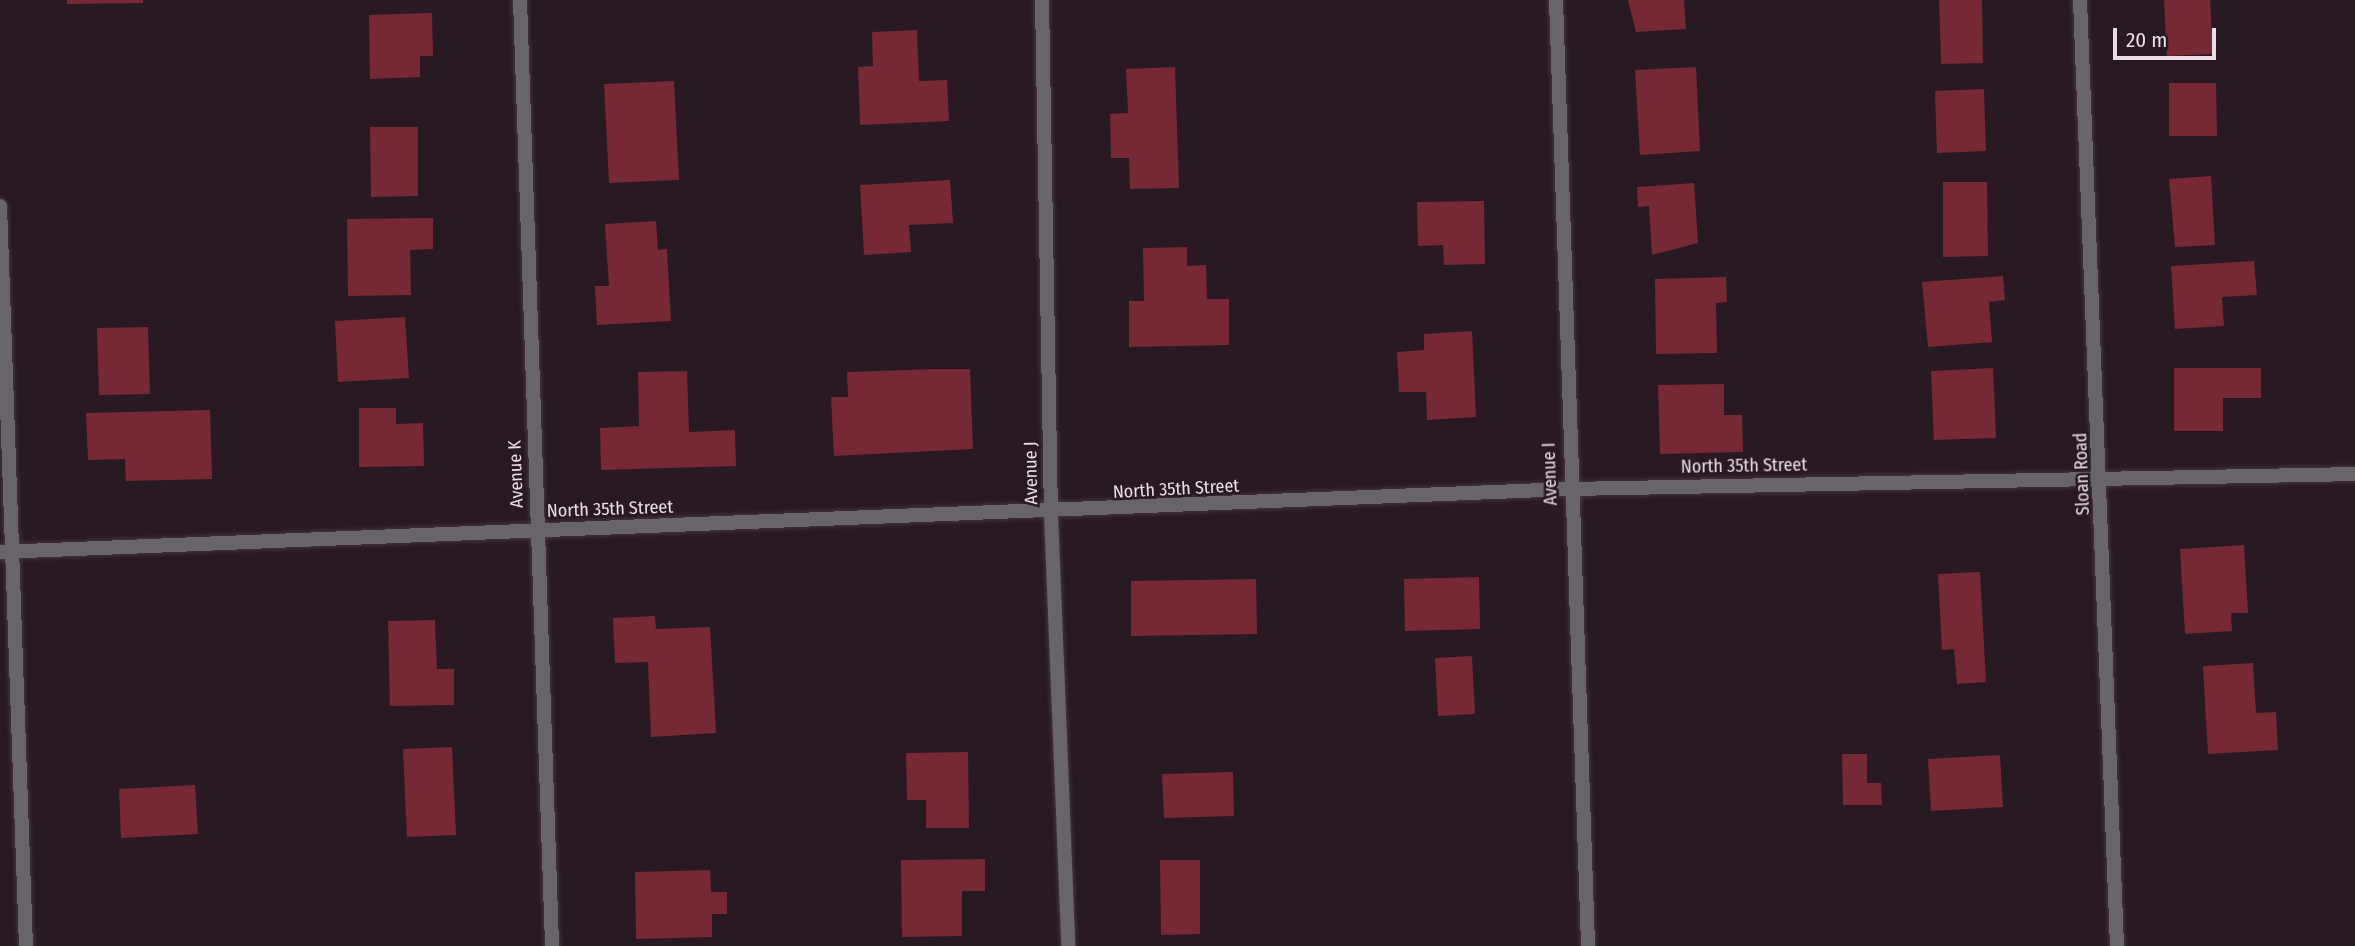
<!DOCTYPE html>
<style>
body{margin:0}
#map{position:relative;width:2355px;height:946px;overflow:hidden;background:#291922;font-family:"Fira Sans Condensed",sans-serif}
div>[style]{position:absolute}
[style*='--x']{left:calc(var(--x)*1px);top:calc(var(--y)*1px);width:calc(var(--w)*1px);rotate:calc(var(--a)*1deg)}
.building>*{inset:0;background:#762934}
.roads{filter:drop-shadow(0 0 2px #44353d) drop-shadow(0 0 2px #44353d)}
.minor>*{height:14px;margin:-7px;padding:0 7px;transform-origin:7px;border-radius:7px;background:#69646b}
span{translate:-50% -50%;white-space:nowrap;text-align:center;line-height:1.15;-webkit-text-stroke:5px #291922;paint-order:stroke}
.street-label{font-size:18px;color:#e9dee4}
.scale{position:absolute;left:2113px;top:28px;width:103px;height:32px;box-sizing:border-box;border:4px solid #e9dee4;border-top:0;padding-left:9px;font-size:21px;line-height:24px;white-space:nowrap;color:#e9dee4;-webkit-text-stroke:5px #291922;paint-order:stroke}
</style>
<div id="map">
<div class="building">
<i style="clip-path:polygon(67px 0,143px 0,143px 3px,67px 4px)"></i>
<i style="clip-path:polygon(1628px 0,1684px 0,1686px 29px,1636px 32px)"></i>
<i style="clip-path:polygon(1939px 0,1982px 0,1983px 63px,1941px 64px)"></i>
<i style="clip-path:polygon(2164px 0,2210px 0,2213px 54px,2167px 56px)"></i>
<i style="clip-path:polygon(432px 13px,433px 56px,420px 56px,420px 77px,370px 79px,369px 15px)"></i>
<i style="clip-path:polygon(917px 30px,919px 81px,947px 80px,949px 121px,860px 125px,858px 67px,873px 66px,872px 32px)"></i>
<i style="clip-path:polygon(1175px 67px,1179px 188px,1130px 189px,1129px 158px,1111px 158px,1110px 114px,1128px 113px,1126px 69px)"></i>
<i style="clip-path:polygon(1696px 67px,1700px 151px,1640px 155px,1635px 70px)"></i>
<i style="clip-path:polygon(674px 81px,679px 180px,609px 183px,604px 84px)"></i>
<i style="clip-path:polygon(2169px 83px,2216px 83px,2217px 136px,2169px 136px)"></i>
<i style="clip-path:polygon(1984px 89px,1986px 151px,1937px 153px,1935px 91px)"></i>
<i style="clip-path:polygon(370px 127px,418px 127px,418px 196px,371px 197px)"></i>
<i style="clip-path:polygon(2211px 176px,2215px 245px,2175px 247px,2169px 179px)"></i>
<i style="clip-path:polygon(950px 180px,953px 223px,909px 225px,911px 252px,864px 255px,860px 185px)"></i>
<i style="clip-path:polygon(1943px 182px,1987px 182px,1988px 256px,1943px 257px)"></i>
<i style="clip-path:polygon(1694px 183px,1698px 243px,1652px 255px,1649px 206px,1638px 207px,1637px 187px)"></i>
<i style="clip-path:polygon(1484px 201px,1485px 264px,1444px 265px,1443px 245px,1418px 246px,1417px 202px)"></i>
<i style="clip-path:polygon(433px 218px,433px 249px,410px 250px,411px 295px,348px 296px,347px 219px)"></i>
<i style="clip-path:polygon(656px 221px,658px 250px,667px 249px,671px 321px,597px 325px,595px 286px,609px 286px,605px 224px)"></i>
<i style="clip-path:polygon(1187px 247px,1187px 266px,1206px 265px,1207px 299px,1229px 299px,1229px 345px,1129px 347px,1129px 301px,1144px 301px,1143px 248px)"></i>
<i style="clip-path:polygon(2254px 261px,2257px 295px,2222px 297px,2224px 326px,2175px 329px,2171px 266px)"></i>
<i style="clip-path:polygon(2003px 276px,2005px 300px,1989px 302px,1992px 342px,1928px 347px,1922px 282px)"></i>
<i style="clip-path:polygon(1726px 277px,1727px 302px,1716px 303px,1717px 353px,1656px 354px,1655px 279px)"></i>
<i style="clip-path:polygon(405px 317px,409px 378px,338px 382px,335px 321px)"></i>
<i style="clip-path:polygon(148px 327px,150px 394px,99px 395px,97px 328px)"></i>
<i style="clip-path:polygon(1472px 331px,1476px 417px,1427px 420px,1426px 392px,1399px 392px,1397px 352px,1424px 350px,1424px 334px)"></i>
<i style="clip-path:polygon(1993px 368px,1996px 438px,1934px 440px,1931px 371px)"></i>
<i style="clip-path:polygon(2174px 368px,2261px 368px,2261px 398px,2223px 398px,2223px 431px,2174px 431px)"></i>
<i style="clip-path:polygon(936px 369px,970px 369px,973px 449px,834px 456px,831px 397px,848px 397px,847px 372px)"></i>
<i style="clip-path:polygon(687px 371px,689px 432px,735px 430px,736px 466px,601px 470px,600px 428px,639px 426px,638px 372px)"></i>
<i style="clip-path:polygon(1724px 384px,1724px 415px,1742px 415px,1743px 452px,1660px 454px,1658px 385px)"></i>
<i style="clip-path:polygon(359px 408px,396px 408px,396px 424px,423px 423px,424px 466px,359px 467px)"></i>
<i style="clip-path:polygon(210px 410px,212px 479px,126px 481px,125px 459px,88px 460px,86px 413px)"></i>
<i style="clip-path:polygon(2244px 545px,2248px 613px,2231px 613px,2232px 631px,2185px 634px,2180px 549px)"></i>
<i style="clip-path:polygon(1980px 572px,1986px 682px,1957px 684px,1954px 649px,1942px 650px,1938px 574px)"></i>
<i style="clip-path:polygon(1479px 577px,1480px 629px,1405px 631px,1404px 579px)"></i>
<i style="clip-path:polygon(1256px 579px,1257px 634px,1131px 636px,1131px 581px)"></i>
<i style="clip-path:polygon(655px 616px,656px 629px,710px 627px,716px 733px,651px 737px,648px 662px,615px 663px,613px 618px)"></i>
<i style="clip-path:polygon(435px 620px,437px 669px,454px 669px,454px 705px,390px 706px,388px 621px)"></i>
<i style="clip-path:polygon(1472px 656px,1475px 714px,1438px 716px,1435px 658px)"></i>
<i style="clip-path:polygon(2253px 663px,2256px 713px,2276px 712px,2278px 750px,2208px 754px,2203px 666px)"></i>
<i style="clip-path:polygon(452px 747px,456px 835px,407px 837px,403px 749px)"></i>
<i style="clip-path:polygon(968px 752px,969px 828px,926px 828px,926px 800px,907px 800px,906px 753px)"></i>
<i style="clip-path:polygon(1842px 754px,1867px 754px,1867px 783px,1881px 783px,1882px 805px,1843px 805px)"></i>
<i style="clip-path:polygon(2000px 755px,2003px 807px,1931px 811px,1928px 759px)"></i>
<i style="clip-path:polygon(1233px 772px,1234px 816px,1164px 818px,1162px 774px)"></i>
<i style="clip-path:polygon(195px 785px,198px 834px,121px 838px,119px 789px)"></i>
<i style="clip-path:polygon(985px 859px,985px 891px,962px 891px,962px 936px,902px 937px,901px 860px)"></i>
<i style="clip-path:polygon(1160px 860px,1200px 860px,1200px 934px,1161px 935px)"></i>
<i style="clip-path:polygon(710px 870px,711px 892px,727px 892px,727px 914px,712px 914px,712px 937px,636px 939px,635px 872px)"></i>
</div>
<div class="roads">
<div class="minor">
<i style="--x:520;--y:0;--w:947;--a:88.06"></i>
<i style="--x:1042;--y:0;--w:514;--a:89"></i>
<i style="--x:1051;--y:514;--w:432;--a:87.7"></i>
<i style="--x:1556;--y:0;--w:947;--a:88.06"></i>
<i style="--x:2080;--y:0;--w:947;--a:87.76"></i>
<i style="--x:0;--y:206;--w:740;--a:87.99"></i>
<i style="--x:0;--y:552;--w:1571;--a:-2.3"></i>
<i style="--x:1570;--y:489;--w:785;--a:-1.09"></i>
</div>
</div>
<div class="street-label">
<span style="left:1744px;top:466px;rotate:-1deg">North 35th Street</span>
<span style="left:1031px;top:473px;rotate:-91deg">Avenue J</span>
<span style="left:516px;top:474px;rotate:-92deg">Avenue K</span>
<span style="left:1550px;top:474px;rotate:-92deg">Avenue I</span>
<span style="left:2082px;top:474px;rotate:-92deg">Sloan Road</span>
<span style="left:1176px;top:489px;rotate:-3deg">North 35th Street</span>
<span style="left:610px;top:509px;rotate:-2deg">North 35th Street</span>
</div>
<div class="scale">20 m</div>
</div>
